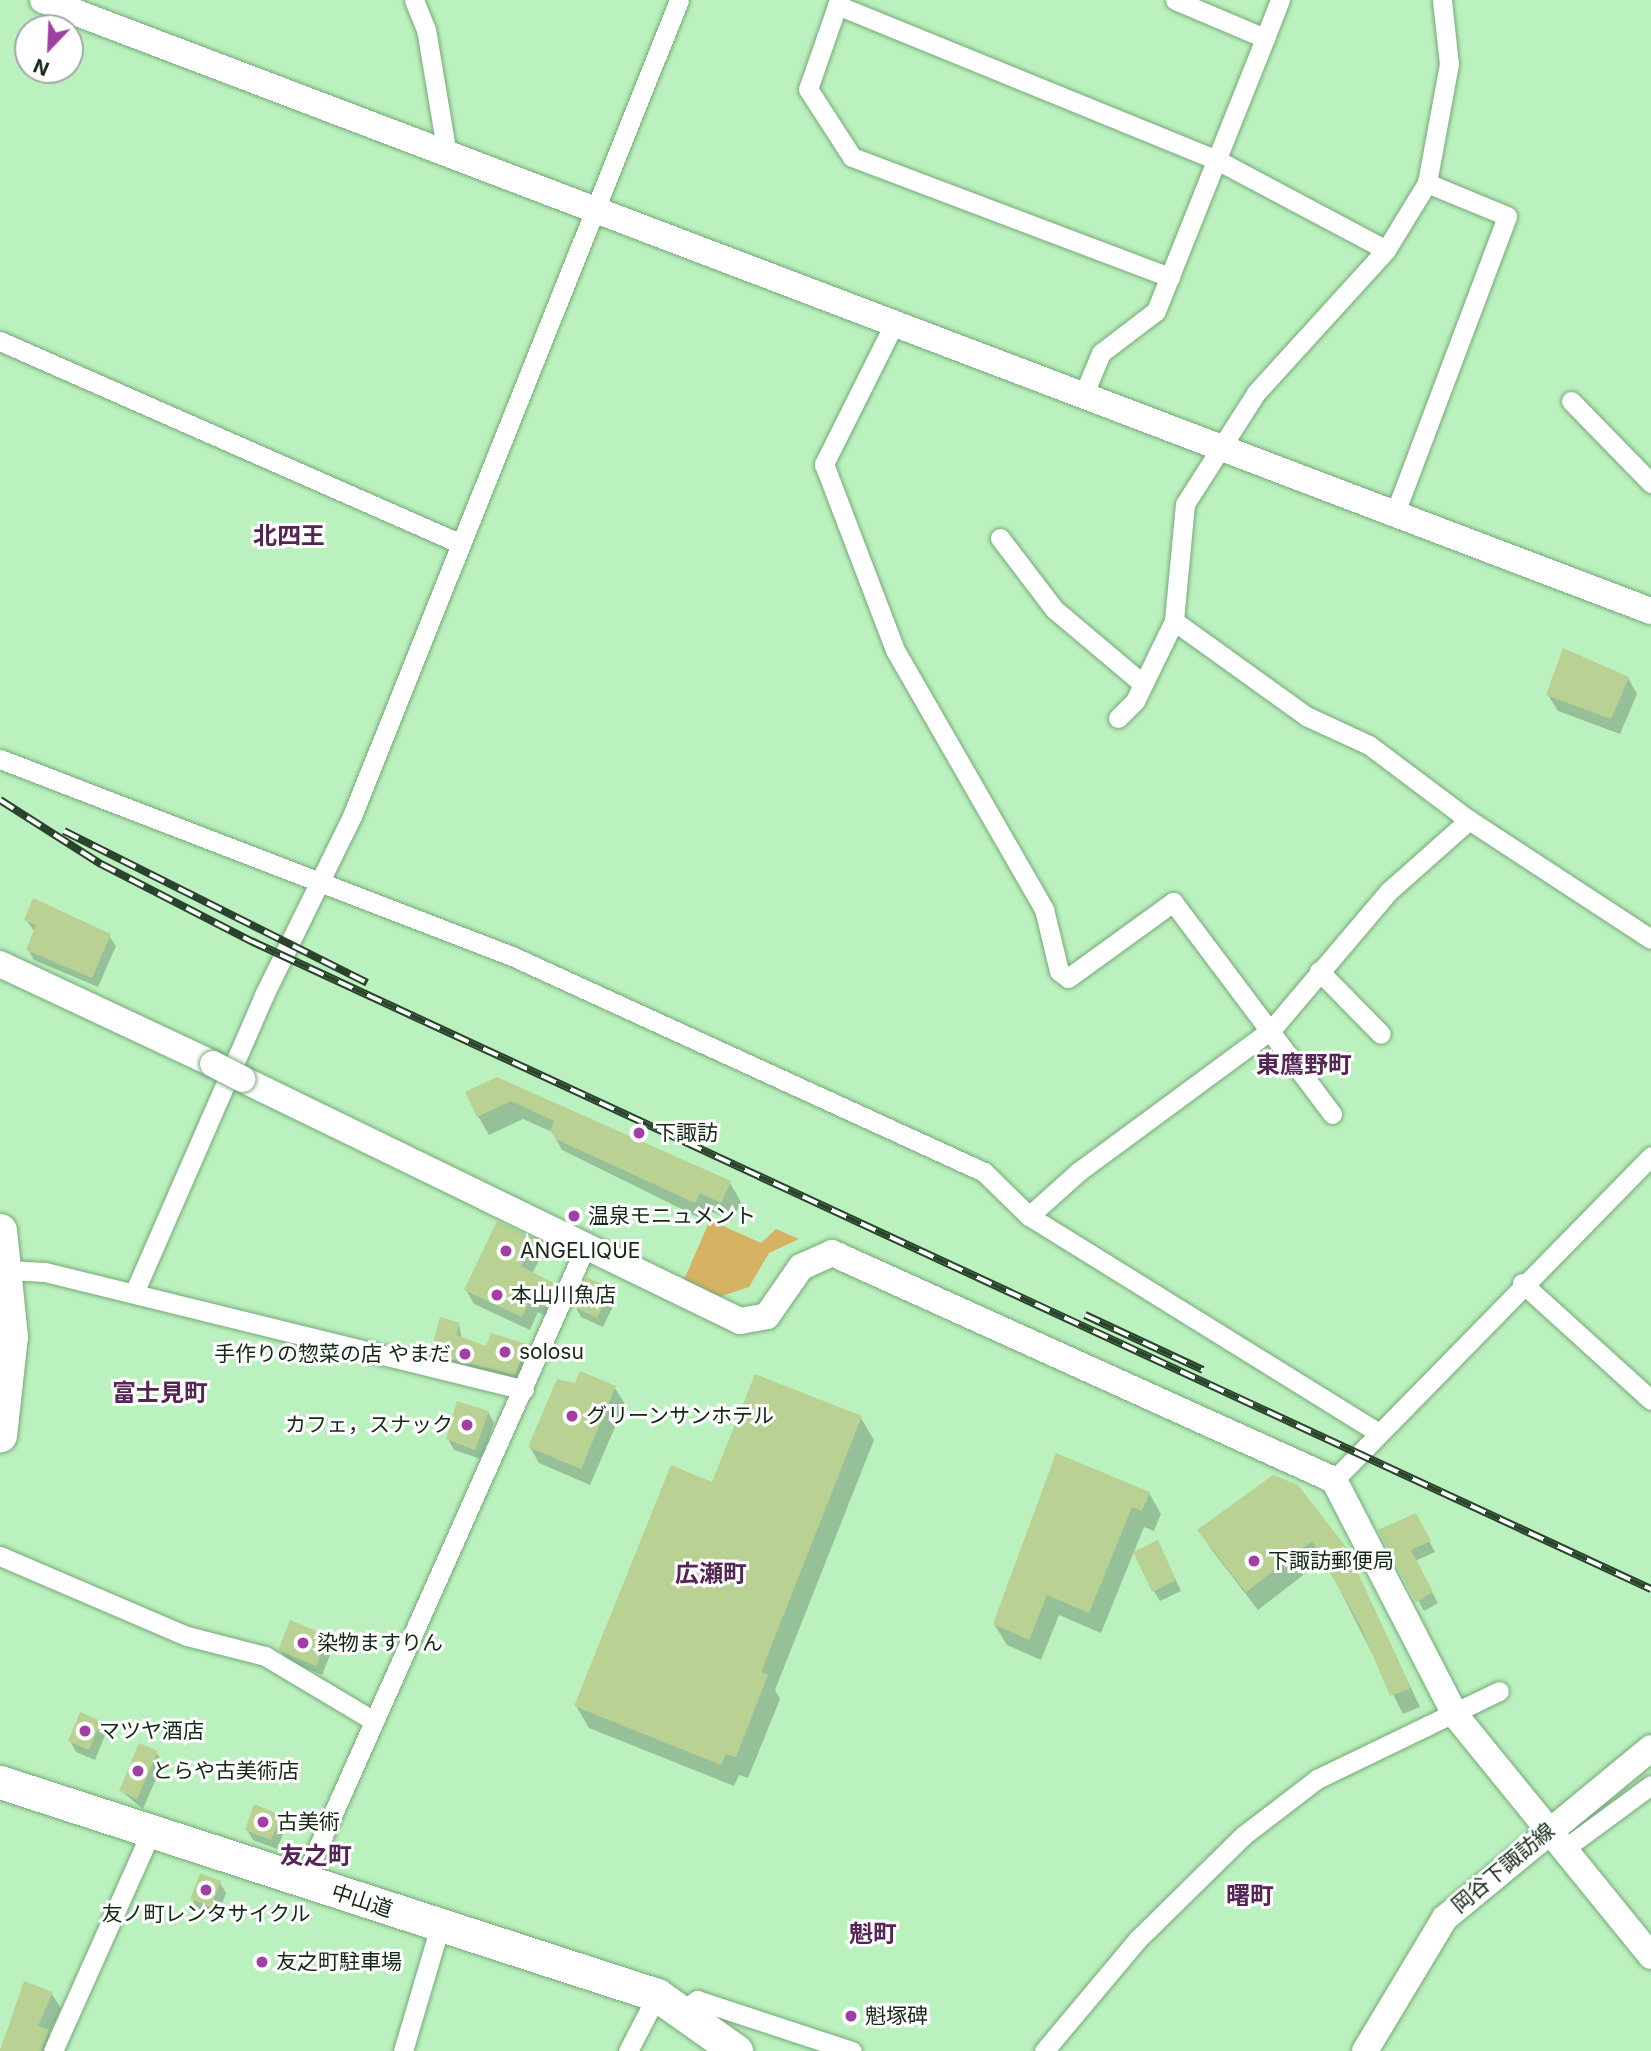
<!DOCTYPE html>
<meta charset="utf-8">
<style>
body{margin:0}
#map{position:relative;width:1651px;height:2051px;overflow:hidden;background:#bbf1be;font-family:Inter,"Noto Sans JP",sans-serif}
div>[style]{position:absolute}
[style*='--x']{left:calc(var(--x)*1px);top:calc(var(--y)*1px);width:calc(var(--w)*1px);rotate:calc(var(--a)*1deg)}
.green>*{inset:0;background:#d6b362}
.shadow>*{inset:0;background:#0003}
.building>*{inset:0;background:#b9d294}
.roads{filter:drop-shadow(0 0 2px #75a878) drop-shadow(0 0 2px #75a878)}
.street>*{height:19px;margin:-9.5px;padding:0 9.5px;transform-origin:9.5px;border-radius:9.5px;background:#fff}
.secondary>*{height:26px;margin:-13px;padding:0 13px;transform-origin:13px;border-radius:13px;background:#fff}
.highway>*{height:33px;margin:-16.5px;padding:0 16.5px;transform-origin:16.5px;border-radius:16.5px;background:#fff}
.rail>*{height:8px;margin-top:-4px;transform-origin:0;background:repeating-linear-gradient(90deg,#fff 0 16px,#2a432c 0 32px);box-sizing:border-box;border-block:2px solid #2a432c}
.bridges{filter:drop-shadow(0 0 2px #75a878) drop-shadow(0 0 2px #75a878)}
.secondary-bridge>*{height:26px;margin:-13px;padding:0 13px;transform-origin:13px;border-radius:13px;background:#fff}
.dots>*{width:19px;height:19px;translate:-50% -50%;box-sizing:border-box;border:4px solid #fff;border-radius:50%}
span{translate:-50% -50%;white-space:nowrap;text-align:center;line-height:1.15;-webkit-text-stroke:6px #fff;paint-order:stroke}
.poi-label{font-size:21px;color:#132815}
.left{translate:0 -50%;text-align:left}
.right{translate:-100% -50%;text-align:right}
.street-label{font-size:21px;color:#132815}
.quarter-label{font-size:24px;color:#552556;font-weight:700}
.north{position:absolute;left:14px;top:14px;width:70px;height:70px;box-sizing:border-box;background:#fff;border:2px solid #a1a9a1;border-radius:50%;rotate:203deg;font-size:19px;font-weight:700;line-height:28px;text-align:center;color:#132815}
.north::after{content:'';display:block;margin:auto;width:24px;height:32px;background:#a13fa5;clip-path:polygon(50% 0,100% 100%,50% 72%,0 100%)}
</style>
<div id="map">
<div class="green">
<i style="clip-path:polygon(710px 1220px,761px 1243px,776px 1229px,799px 1239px,769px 1253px,749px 1287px,716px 1298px,683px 1282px)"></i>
</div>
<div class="shadow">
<i style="clip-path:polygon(1628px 678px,1637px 694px,1620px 734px,1558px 711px,1548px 695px)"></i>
<i style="clip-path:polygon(26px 920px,109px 936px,116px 946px,98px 987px,34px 960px,28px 950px,35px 932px)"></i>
<i style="clip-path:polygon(497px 1079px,730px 1183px,741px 1202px,732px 1221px,710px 1211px,706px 1221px,562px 1150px,552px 1132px,523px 1119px,489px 1135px,478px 1116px)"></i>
<i style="clip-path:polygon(534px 1240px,542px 1254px,532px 1274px,554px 1286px,562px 1299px,553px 1320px,538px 1312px,530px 1330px,474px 1304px,466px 1290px)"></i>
<i style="clip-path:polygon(610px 1289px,616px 1300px,603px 1327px,581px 1317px,575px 1306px)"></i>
<i style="clip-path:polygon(459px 1324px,462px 1339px,487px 1348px,526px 1346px,532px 1355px,520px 1384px,437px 1363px,431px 1354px)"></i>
<i style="clip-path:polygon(576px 1385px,615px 1388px,625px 1404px,590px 1485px,539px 1463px,530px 1447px)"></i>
<i style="clip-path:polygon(488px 1412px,494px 1423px,481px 1459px,454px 1450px,448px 1439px)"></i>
<i style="clip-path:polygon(861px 1418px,874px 1440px,775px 1690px,780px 1699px,748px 1778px,739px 1775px,734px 1786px,589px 1728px,576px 1706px,713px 1484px)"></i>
<i style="clip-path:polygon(1057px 1456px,1149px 1493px,1161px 1514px,1154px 1531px,1144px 1527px,1101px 1633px,1059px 1615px,1041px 1660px,1007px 1645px,994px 1624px)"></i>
<i style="clip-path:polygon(1273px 1477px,1345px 1548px,1420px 1707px,1403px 1714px,1324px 1559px,1258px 1610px,1211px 1549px,1200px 1531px)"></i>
<i style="clip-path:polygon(1415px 1515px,1435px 1552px,1415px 1561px,1438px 1603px,1424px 1611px,1380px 1531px)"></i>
<i style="clip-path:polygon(1163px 1553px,1181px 1591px,1160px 1601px,1154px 1591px)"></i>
<i style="clip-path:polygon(327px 1637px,333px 1648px,322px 1675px,287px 1660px,280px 1650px)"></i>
<i style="clip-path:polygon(100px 1722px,106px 1733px,95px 1760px,76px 1752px,70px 1741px)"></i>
<i style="clip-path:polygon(157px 1753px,163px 1763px,143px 1809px,121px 1791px)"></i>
<i style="clip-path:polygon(280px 1816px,286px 1827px,277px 1849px,253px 1840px,247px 1830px)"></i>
<i style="clip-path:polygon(220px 1883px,226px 1893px,217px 1917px,198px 1910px,192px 1899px)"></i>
<i style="clip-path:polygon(25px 1983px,52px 1994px,61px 2009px,49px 2034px,55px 2051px,0 2051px)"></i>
</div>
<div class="building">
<i style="clip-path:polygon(1563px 648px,1629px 677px,1611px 719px,1546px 695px)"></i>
<i style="clip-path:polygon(33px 898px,111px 934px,92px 978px,26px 950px,36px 925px,24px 920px)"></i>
<i style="clip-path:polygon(497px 1077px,731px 1181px,721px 1203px,700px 1193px,695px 1203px,558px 1140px,550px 1131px,554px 1121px,511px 1101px,477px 1117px,465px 1092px)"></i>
<i style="clip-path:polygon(497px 1221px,535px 1239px,521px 1266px,555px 1284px,545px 1307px,530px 1299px,522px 1317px,464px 1290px)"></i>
<i style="clip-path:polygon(586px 1277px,611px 1288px,597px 1318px,573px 1306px)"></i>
<i style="clip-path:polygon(440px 1317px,460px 1323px,456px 1335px,486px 1346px,491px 1333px,527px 1344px,515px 1375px,430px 1354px)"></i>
<i style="clip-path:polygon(580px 1371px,616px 1386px,581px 1469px,528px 1447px,557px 1379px,575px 1383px)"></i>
<i style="clip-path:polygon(755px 1374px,862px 1416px,761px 1672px,768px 1675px,736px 1757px,726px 1754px,721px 1765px,574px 1706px,671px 1465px,712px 1482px)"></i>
<i style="clip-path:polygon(457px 1401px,489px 1411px,475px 1450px,446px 1439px)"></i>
<i style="clip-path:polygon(1056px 1453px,1150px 1492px,1142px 1511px,1132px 1507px,1089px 1613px,1047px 1595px,1029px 1640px,993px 1624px)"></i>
<i style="clip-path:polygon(1273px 1475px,1298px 1485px,1346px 1547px,1411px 1688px,1390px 1696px,1360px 1625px,1312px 1541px,1246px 1592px,1197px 1530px)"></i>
<i style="clip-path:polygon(1416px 1513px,1431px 1541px,1411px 1550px,1433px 1592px,1416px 1602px,1378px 1530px)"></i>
<i style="clip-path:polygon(1158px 1540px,1176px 1580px,1152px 1592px,1133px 1552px)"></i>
<i style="clip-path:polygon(290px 1620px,328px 1636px,316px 1666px,278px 1650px)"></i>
<i style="clip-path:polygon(80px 1712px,101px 1721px,89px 1750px,68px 1741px)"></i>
<i style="clip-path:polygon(139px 1743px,158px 1751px,137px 1799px,119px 1791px)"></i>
<i style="clip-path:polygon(254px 1804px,281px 1815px,271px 1840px,245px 1830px)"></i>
<i style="clip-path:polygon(200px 1873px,221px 1881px,211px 1907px,190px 1899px)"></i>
<i style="clip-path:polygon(24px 1981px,53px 1992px,38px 2026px,49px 2030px,41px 2051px,0 2051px)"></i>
</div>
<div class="roads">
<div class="street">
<i style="--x:414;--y:0;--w:31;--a:68"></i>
<i style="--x:426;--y:29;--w:127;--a:80.5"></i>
<i style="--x:839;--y:0;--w:94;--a:109.2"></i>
<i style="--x:808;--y:89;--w:81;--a:57.1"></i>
<i style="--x:852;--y:157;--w:340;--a:20.7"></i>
<i style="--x:1175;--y:0;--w:98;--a:22.9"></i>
<i style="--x:1265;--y:38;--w:41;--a:-68.5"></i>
<i style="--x:1442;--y:0;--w:64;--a:83.8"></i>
<i style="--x:1449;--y:64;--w:121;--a:100.5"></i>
<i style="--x:1427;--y:183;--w:79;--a:121.5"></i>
<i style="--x:1386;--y:250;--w:193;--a:132.3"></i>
<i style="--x:1256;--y:393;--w:132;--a:122.6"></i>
<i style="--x:1185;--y:504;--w:118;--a:95.4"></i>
<i style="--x:1174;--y:621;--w:163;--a:35.7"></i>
<i style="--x:1306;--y:716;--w:69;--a:24.7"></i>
<i style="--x:1369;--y:745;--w:125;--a:36.9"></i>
<i style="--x:1469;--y:820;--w:217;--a:33.2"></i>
<i style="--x:837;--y:5;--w:410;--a:22.2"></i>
<i style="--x:1217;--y:160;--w:191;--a:28"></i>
<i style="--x:894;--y:324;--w:157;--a:116.6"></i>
<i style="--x:824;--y:464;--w:199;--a:69.1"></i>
<i style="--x:895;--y:650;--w:299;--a:60.1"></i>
<i style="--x:1044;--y:909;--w:64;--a:76.4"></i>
<i style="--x:1059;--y:971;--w:11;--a:38"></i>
<i style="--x:1068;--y:978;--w:130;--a:-35.9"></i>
<i style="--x:1173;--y:902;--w:265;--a:53.1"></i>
<i style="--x:0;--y:341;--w:501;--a:23.75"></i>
<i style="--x:1083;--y:396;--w:47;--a:-67.3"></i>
<i style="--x:1101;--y:353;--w:69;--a:-37.4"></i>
<i style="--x:1156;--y:311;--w:294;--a:-68.2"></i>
<i style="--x:1571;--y:401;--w:115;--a:45.7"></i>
<i style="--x:1395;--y:513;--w:317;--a:-69.3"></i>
<i style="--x:1507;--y:216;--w:87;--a:-157.6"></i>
<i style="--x:1000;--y:538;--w:89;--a:52.7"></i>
<i style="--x:1054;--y:609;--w:116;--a:40.1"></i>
<i style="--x:1118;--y:718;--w:24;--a:-45"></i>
<i style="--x:1135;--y:701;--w:89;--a:-64"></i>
<i style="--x:0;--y:759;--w:549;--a:21.05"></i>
<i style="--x:512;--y:956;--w:519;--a:24.59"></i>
<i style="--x:984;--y:1172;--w:63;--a:44.4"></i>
<i style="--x:1029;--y:1216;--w:408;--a:31.8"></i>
<i style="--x:1319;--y:971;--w:88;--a:45.5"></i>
<i style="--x:1029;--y:1216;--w:66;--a:-41.9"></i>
<i style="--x:1078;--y:1172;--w:241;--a:-36.4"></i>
<i style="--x:1272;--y:1029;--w:181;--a:-49.7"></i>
<i style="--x:1389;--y:891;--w:107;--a:-41.6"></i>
<i style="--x:7;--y:1270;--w:38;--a:3"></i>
<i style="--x:45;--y:1272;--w:493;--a:13.8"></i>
<i style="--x:1522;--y:1283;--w:174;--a:42.2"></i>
<i style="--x:134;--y:1293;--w:325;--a:-66.4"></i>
<i style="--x:264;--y:995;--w:199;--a:-63.8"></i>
<i style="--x:352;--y:816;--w:879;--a:-68.16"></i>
<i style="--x:1334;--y:1480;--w:453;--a:-45.6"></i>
<i style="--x:0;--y:1556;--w:203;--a:23.2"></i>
<i style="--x:187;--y:1636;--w:81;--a:14.4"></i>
<i style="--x:265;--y:1656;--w:127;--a:30.8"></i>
<i style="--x:1564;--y:1849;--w:108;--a:-36.3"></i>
<i style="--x:303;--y:1881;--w:693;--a:-65.99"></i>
<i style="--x:682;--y:2011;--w:19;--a:-36"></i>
<i style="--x:697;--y:2000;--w:163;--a:18.2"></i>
<i style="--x:53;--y:2051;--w:238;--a:-65.9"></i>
<i style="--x:403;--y:2051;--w:130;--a:-73.5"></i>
<i style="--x:628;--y:2051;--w:63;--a:-62.6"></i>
<i style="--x:1044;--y:2051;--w:146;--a:-50"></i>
<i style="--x:1138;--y:1939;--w:148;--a:-44.5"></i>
<i style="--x:1244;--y:1835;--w:92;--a:-37.5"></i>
<i style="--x:1317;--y:1779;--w:202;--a:-25.8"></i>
</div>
<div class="secondary">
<i style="--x:43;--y:0;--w:1720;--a:20.81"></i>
<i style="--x:0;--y:964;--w:235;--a:25.1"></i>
<i style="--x:242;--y:1079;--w:554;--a:25.92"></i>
<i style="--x:740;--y:1321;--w:27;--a:-10"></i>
<i style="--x:767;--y:1316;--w:60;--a:-55.2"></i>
<i style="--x:801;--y:1267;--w:34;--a:-24"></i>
<i style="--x:832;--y:1253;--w:551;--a:24.33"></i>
<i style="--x:1334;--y:1480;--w:266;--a:62.7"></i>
<i style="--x:1456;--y:1716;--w:309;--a:50.9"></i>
<i style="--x:1365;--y:2051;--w:155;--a:-59"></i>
<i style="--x:1445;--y:1918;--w:267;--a:-39.5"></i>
</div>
<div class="highway">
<i style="--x:0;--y:1230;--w:107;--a:84.1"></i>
<i style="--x:11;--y:1336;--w:100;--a:96.3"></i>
<i style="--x:0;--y:1782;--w:691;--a:17.96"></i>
<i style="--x:657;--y:1995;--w:97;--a:35.3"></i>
</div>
</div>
<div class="rail">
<i style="--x:0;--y:800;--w:120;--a:32.4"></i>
<i style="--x:101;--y:864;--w:169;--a:27.2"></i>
<i style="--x:251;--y:941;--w:1543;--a:24.84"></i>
<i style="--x:64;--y:831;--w:339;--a:26.6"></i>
<i style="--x:1085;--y:1315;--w:130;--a:25"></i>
</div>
<div class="bridges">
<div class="secondary-bridge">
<i style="--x:213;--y:1064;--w:33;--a:27"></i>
</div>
</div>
<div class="dots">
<i style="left:639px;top:1133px;background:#a13fa5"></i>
<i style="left:574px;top:1216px;background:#a13fa5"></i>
<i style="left:506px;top:1251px;background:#a13fa5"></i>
<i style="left:497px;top:1295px;background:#a13fa5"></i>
<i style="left:505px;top:1352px;background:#a13fa5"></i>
<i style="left:465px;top:1354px;background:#a13fa5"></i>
<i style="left:572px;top:1416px;background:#a13fa5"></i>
<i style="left:467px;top:1425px;background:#a13fa5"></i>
<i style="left:1254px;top:1561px;background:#a13fa5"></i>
<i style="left:303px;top:1643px;background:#a13fa5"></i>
<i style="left:85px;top:1731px;background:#a13fa5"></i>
<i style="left:138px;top:1771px;background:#a13fa5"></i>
<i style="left:263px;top:1822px;background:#a13fa5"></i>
<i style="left:206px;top:1890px;background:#a13fa5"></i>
<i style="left:262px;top:1962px;background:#a13fa5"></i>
<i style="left:851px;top:2016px;background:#a13fa5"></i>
</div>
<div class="poi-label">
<span class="left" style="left:655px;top:1133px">下諏訪</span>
<span class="left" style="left:588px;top:1216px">温泉モニュメント</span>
<span class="left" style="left:520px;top:1251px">ANGELIQUE</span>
<span class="left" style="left:511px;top:1295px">本山川魚店</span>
<span class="left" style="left:519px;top:1352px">solosu</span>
<span class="right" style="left:451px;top:1354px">手作りの惣菜の店 やまだ</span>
<span class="left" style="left:586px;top:1416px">グリーンサンホテル</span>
<span class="right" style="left:453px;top:1425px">カフェ，スナック</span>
<span class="left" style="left:1268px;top:1561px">下諏訪郵便局</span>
<span class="left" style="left:317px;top:1643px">染物ますりん</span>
<span class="left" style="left:99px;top:1731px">マツヤ酒店</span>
<span class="left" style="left:152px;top:1771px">とらや古美術店</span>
<span class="left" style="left:277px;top:1822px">古美術</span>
<span style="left:206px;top:1914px">友ノ町レンタサイクル</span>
<span class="left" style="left:276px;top:1962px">友之町駐車場</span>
<span class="left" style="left:865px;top:2016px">魁塚碑</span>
</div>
<div class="street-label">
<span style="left:1503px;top:1868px;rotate:-40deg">岡谷下諏訪線</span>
<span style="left:362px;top:1901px;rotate:18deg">中山道</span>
</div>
<div class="quarter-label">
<span style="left:289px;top:536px">北四王</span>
<span style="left:1304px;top:1065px">東鷹野町</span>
<span style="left:160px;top:1393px">富士見町</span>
<span style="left:711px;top:1574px">広瀬町</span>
<span style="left:316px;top:1856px">友之町</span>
<span style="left:1250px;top:1896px">曙町</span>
<span style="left:873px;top:1934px">魁町</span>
</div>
<div class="north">N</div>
</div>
